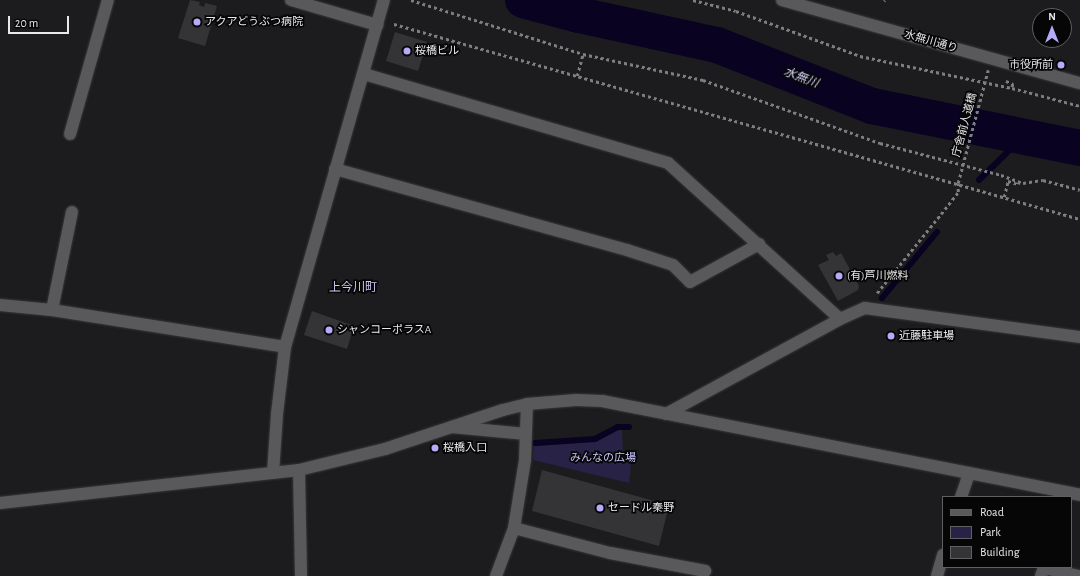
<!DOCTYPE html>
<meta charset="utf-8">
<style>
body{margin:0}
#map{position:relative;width:1080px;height:576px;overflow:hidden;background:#1c1c1e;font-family:"Alegreya Sans","Noto Sans JP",sans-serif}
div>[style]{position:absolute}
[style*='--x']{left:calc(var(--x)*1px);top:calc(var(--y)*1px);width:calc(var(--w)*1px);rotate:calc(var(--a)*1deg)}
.green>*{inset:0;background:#272246}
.stream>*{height:6px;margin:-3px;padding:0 3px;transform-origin:3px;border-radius:3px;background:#090221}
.river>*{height:36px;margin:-18px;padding:0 18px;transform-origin:18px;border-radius:18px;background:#090221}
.building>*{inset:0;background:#343437}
.path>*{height:2.5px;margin-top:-1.25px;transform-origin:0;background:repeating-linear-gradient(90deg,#7e7e80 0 3px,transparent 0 6px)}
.roads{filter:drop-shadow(0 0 1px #38383a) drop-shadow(0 0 1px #38383a)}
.minor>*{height:12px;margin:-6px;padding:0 6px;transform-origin:6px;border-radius:6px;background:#59595c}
.path-bridge>*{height:2.5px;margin-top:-1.25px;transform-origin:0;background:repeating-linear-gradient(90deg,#7e7e80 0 3px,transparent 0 6px)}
.dots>*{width:11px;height:11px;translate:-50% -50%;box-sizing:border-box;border:2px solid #060607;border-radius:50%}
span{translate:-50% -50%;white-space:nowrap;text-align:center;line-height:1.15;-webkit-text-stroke:3.5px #060607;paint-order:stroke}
.poi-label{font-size:11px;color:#e8e8ea}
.left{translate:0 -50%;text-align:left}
.right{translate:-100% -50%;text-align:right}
.street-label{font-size:11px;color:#e8e8ea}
.park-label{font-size:11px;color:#c7c3fa}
.water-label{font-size:12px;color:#d8d5ff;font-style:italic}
.neighbourhood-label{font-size:12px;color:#ccc9f4}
.legend{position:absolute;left:942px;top:496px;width:130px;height:72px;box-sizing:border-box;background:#060607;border:1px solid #606062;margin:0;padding:5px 7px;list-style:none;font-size:12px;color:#e8e8ea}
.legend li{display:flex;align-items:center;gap:8px;height:20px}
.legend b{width:20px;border:1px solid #606062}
.north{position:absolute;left:1032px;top:8px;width:40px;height:40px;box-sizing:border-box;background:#060607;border:1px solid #606062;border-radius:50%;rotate:0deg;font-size:11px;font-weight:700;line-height:16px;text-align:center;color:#e8e8ea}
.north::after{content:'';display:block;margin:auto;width:14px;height:18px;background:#b4acf9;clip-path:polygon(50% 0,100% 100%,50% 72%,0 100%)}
.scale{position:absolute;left:8px;top:16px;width:61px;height:18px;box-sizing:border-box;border:2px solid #e8e8ea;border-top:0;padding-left:5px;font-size:12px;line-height:14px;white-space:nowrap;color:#e8e8ea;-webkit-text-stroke:3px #060607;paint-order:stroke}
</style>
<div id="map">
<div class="green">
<i style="clip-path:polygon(622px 430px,623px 455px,632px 455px,629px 483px,533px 460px,534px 446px,592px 442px,614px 431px)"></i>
</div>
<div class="stream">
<i style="--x:979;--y:180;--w:63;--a:-44.4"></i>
<i style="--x:882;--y:298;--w:86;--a:-50.2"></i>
<i style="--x:535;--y:443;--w:60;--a:-3.8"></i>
<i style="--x:595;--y:439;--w:26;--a:-28"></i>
<i style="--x:618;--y:427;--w:11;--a:0"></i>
</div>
<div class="river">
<i style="--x:523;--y:0;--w:58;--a:15"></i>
<i style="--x:579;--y:15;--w:141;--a:12.3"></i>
<i style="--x:717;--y:45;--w:167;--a:21.5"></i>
<i style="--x:872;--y:106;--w:212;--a:11.4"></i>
</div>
<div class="building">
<i style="clip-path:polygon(190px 0,200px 2px,199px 5px,204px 7px,205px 3px,217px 6px,205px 46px,178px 38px)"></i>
<i style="clip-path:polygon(395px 32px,427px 42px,418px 71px,386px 61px)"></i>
<i style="clip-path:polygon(833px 252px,836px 256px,841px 253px,859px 286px,858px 290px,838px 301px,818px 265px,829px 260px,826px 255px)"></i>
<i style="clip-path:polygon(312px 311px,354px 326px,347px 349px,304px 335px)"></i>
<i style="clip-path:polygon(542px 470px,669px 505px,659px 546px,532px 511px)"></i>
</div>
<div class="path">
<i style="--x:411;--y:0;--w:180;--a:17.4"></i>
<i style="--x:583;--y:54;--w:123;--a:12.2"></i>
<i style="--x:703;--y:80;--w:188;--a:19.6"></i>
<i style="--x:880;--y:143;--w:125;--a:14.8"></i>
<i style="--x:1001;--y:175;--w:23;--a:20"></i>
<i style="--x:1023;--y:183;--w:20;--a:-9"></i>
<i style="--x:1043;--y:180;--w:38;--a:15"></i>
<i style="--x:693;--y:0;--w:44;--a:14.3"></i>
<i style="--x:736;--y:11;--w:132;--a:19.9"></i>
<i style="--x:860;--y:56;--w:155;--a:11.9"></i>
<i style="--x:1012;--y:88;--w:70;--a:14.8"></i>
<i style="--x:884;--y:1;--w:1;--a:-45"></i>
<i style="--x:394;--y:24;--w:713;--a:15.87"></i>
<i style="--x:577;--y:76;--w:23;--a:-75"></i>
<i style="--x:1006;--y:81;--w:8;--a:23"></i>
<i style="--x:1013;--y:84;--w:4;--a:104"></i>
<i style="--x:1004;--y:197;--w:16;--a:-76"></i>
<i style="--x:1008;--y:181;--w:10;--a:17"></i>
<i style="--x:1018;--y:184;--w:2;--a:-63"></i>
<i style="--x:877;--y:293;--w:102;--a:-51"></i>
<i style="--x:941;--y:214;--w:28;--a:-52"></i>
<i style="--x:958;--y:192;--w:9;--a:-90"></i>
</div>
<div class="roads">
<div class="minor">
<i style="--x:291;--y:0;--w:90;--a:16.2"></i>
<i style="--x:782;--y:0;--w:309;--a:15.6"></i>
<i style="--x:364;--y:74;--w:317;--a:16.3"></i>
<i style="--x:668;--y:163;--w:232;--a:42.2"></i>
<i style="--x:70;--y:134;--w:139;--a:-74.2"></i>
<i style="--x:335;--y:169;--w:303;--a:15.5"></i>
<i style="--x:627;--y:250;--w:48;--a:18.1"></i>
<i style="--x:673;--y:265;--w:24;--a:45"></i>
<i style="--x:690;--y:282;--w:79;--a:-28.8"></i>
<i style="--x:0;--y:305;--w:52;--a:5.5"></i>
<i style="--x:52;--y:310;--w:236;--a:9"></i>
<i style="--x:52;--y:310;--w:100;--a:-78.5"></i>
<i style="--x:666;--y:414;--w:198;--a:-28.6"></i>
<i style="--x:840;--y:319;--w:27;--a:-24"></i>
<i style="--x:865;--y:308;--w:217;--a:7.7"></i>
<i style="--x:452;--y:427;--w:74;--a:5.4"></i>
<i style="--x:299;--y:470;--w:106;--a:88.9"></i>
<i style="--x:273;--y:473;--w:59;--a:-86.1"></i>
<i style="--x:277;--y:414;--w:67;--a:-83.2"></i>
<i style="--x:285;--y:347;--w:361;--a:-74.1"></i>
<i style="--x:961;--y:497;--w:24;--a:-71"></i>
<i style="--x:0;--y:503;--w:301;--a:-6.3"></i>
<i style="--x:299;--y:470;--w:89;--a:-13.7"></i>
<i style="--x:385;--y:449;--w:124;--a:-18.3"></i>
<i style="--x:503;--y:410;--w:25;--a:-14"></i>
<i style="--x:527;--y:404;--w:49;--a:-4.7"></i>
<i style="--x:576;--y:400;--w:26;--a:2"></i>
<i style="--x:602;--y:401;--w:487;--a:11.1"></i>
<i style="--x:514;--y:528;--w:99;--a:14.6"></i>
<i style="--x:610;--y:553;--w:97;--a:10.7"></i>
<i style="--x:496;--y:576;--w:51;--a:-69.4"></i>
<i style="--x:514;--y:528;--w:69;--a:-80.8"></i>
<i style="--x:525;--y:460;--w:56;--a:-88"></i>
<i style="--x:937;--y:576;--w:22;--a:-74"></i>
<i style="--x:1041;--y:576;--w:9;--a:-69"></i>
<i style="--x:1044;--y:568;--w:37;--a:13"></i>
</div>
</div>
<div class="path-bridge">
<i style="--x:958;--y:183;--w:117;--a:-75.1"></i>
</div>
<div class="dots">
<i style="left:197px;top:22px;background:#b4acf9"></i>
<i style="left:407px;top:51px;background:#b4acf9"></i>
<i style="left:1061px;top:65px;background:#b4acf9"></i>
<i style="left:839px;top:276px;background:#b4acf9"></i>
<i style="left:329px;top:330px;background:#b4acf9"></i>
<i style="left:891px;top:336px;background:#b4acf9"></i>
<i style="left:435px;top:448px;background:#b4acf9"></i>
<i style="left:600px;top:508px;background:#b4acf9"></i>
</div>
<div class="poi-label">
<span class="left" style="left:205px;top:22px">アクアどうぶつ病院</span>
<span class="left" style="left:415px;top:51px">桜橋ビル</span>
<span class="right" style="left:1053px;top:65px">市役所前</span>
<span class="left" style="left:847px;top:276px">(有)芦川燃料</span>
<span class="left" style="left:337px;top:330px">シャンコーポラスA</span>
<span class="left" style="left:899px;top:336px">近藤駐車場</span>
<span class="left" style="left:443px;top:448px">桜橋入口</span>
<span class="left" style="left:608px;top:508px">セードル秦野</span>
</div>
<div class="street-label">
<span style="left:931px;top:42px;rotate:16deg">水無川通り</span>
<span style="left:965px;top:125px;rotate:-75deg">庁舎前人道橋</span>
</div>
<div class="park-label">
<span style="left:603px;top:458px">みんなの広場</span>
</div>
<div class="water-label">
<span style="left:801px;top:78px;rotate:21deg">水無川</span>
</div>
<div class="neighbourhood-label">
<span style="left:353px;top:288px">上今川町</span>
</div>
<ul class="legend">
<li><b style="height:5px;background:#59595c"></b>Road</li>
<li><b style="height:11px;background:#272246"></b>Park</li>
<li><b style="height:11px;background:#343437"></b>Building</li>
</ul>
<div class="north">N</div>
<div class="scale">20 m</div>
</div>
